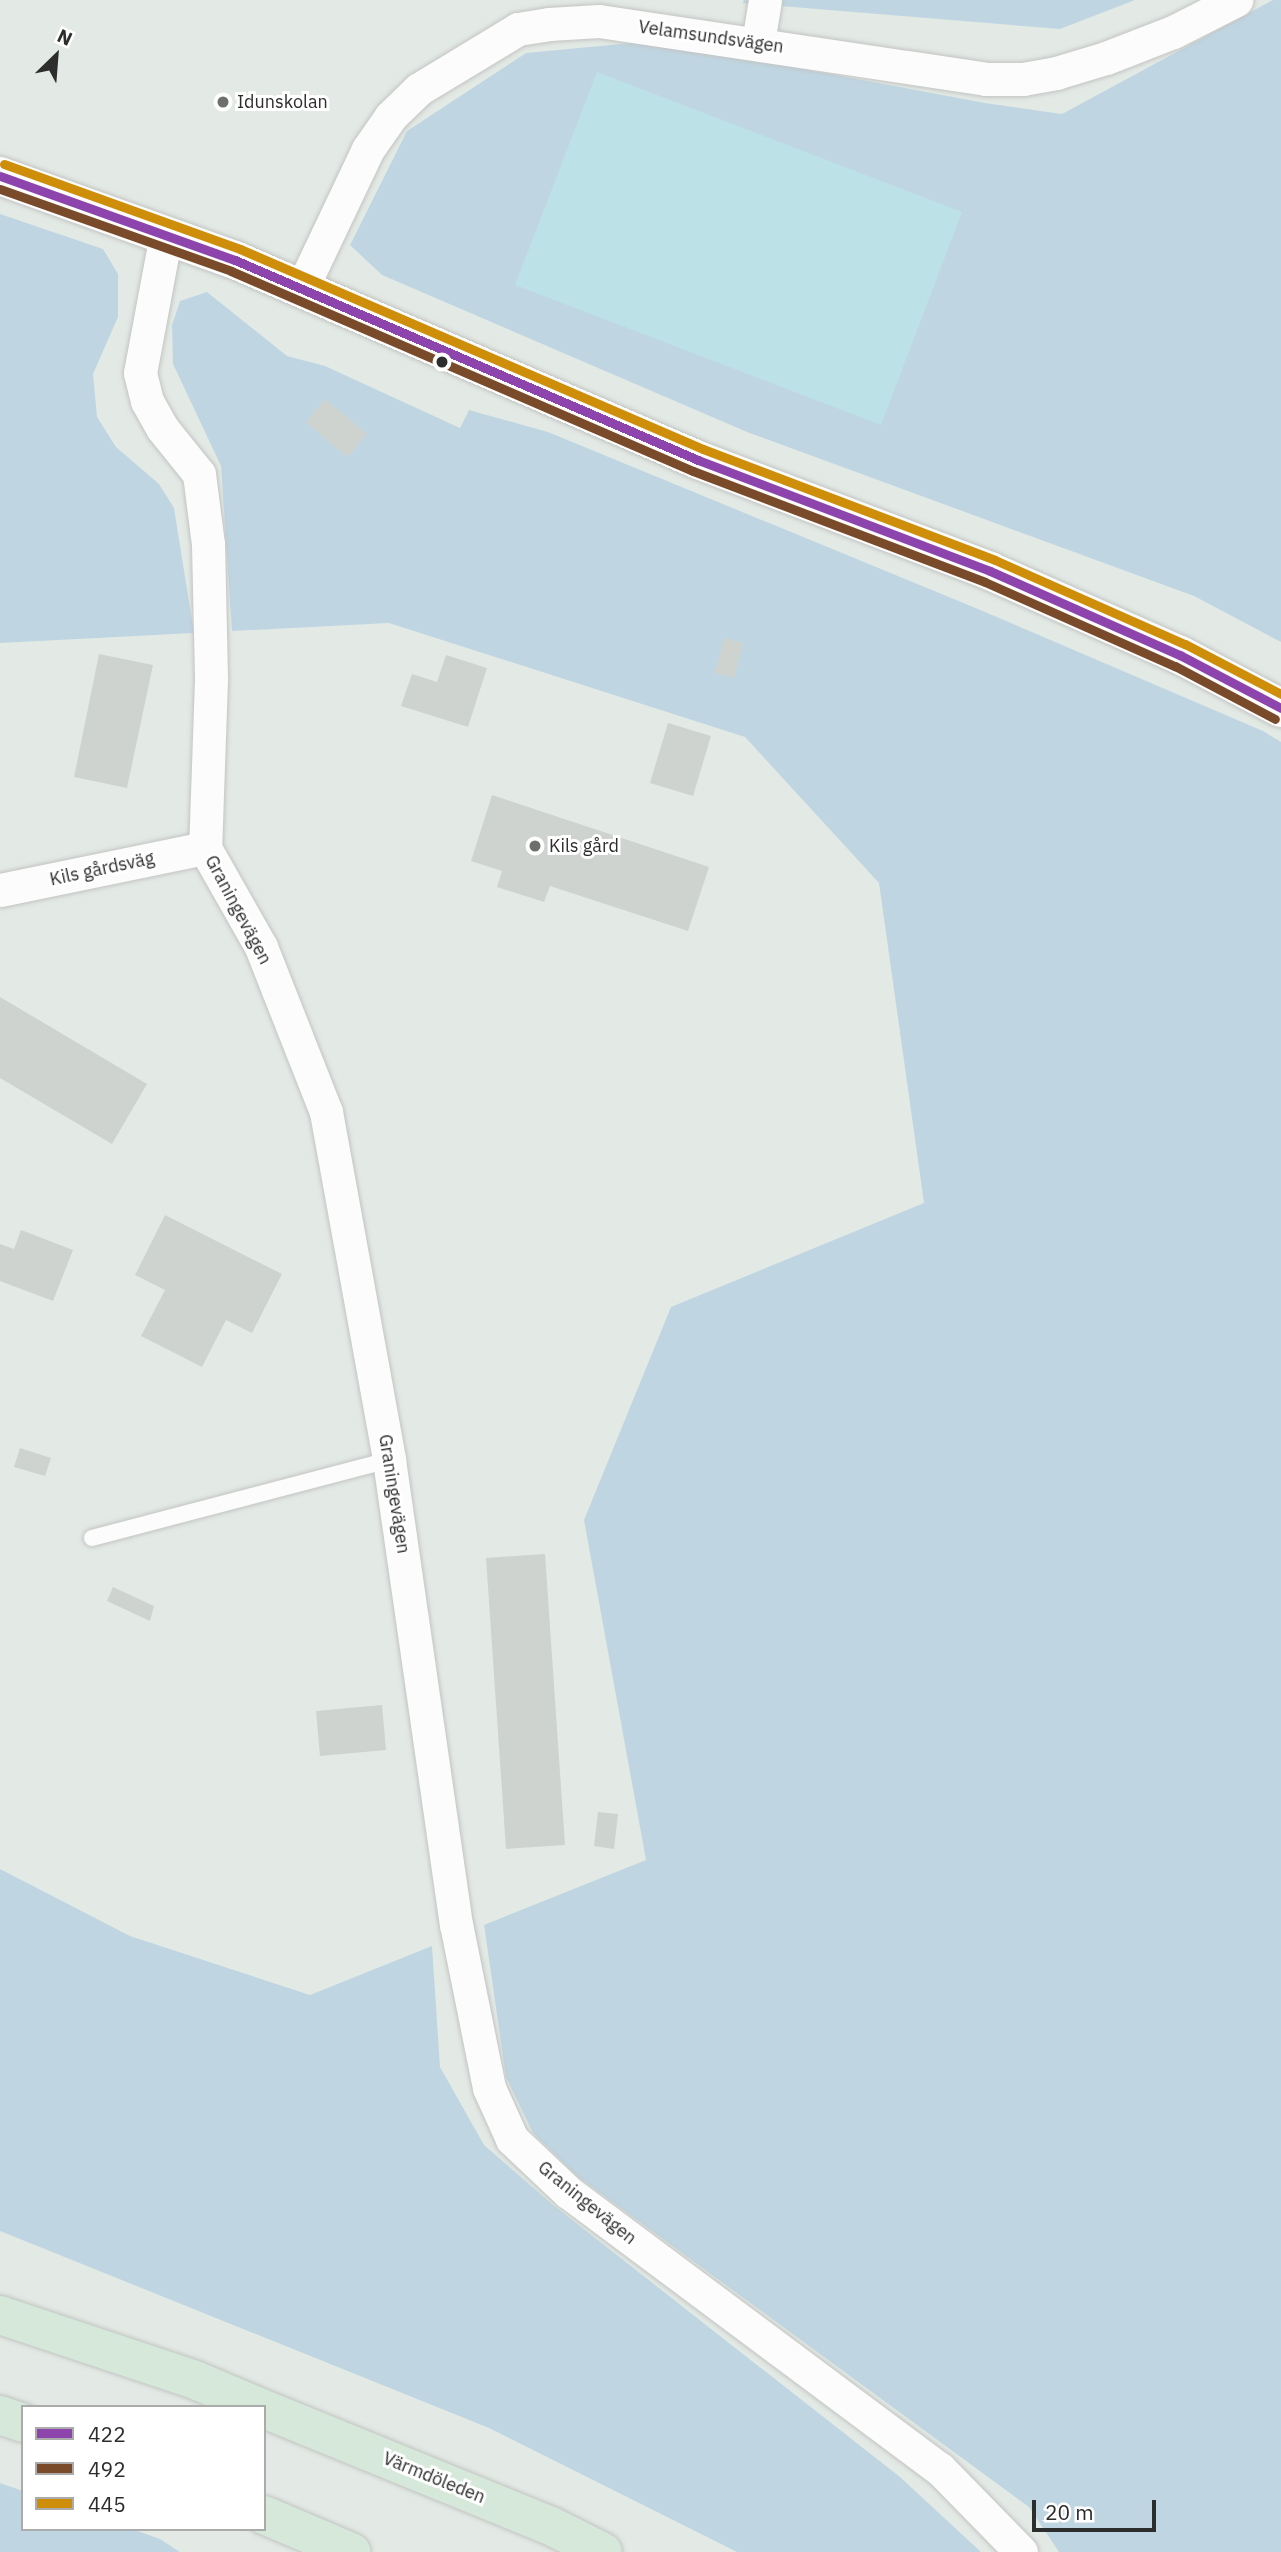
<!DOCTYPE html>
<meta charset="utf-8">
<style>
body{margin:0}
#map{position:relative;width:1281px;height:2552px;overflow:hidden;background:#e3eae5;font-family:"IBM Plex Sans",sans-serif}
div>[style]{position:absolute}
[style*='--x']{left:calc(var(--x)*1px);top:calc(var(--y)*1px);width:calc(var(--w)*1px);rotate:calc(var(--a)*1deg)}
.green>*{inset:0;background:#bfd6e2}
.pitch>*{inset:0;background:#bce1e6}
.building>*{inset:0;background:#ced3cf}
.roads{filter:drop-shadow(0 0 2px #c3c4c3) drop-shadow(0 0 2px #c3c4c3)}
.lane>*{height:16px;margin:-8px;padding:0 8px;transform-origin:8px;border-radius:8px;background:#fbfcfb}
.street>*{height:33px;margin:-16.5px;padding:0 16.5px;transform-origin:16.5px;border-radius:16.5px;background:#fbfcfb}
.secondary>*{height:38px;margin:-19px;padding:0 19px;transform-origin:19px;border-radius:19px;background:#fbfcfb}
.highway>*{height:38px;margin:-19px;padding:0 19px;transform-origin:19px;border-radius:19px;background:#d6e8da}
.bus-1>*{height:9px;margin:-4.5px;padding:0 4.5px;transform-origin:4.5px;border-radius:4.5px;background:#8e44ad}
.bus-2>*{height:9px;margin:-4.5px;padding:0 4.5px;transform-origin:4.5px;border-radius:4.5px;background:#7a4b2a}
.bus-3>*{height:9px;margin:-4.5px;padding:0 4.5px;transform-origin:4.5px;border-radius:4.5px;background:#cf8e09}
.dots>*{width:19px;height:19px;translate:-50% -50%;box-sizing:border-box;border:4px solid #fff;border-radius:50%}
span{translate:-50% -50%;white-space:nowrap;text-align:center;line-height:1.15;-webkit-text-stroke:6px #fff;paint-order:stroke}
.street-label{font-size:18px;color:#2d2d2d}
.poi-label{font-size:18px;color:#2d2d2d}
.left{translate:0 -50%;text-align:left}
.legend{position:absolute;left:21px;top:2405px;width:245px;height:126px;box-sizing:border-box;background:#fff;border:2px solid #ababab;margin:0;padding:9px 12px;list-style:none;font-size:21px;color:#2d2d2d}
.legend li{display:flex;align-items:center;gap:14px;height:35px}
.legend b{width:35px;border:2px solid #ababab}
.north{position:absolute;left:21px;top:21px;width:70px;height:70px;-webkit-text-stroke:5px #fff;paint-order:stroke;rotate:25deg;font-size:19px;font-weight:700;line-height:28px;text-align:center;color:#2d2d2d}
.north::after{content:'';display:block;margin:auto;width:24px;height:32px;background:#2d2d2d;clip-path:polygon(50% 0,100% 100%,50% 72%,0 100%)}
.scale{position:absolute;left:1032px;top:2500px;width:124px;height:32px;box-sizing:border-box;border:4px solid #2d2d2d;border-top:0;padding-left:9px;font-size:21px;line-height:24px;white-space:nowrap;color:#2d2d2d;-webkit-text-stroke:5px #fff;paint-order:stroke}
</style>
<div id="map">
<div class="green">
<i style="clip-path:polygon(744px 0,1135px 0,1060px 29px,743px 3px)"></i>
<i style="clip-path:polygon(1273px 0,1281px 0,1281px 642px,1194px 596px,747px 432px,382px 275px,350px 245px,407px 131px,526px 53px,653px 41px,985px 103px,1062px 114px)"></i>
<i style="clip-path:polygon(0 214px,103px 249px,118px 274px,118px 317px,93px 374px,97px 417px,116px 447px,159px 484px,174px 508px,194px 633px,0 643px)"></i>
<i style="clip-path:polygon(207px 292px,287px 356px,325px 366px,460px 428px,469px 410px,548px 432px,978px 609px,1263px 731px,1281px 742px,1281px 2552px,1059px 2552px,1029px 2507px,577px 2176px,533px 2133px,506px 2077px,484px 1925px,646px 1860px,584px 1520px,671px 1307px,924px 1203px,879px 883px,745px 737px,389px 623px,232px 631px,221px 466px,173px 364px,172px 325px,180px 301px)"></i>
<i style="clip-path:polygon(0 1869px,130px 1936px,310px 1995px,432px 1946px,440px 2067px,484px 2145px,553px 2205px,900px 2477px,981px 2552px,737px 2552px,489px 2428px,0 2231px)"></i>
<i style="clip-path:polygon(0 2483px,23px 2491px,23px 2529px,132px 2529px,160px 2539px,180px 2552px,0 2552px)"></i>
</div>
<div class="pitch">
<i style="clip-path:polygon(597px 72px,962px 212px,881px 425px,515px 285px)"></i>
</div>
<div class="building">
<i style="clip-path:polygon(325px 399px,367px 434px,347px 457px,306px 422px)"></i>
<i style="clip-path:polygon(724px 638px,743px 643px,734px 678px,715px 673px)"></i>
<i style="clip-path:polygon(99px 654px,153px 665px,127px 788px,74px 777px)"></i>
<i style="clip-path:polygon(446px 655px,487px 668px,468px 727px,401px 706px,412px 674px,437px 682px)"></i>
<i style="clip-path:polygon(668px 723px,711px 736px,693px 796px,650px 783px)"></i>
<i style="clip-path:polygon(492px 795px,709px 867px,688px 931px,550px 886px,544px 902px,497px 887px,502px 871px,471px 861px)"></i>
<i style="clip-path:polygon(0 997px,147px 1084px,112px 1144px,0 1078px)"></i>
<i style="clip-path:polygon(165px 1215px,282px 1274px,252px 1333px,226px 1320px,202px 1367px,141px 1336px,165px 1290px,135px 1275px)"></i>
<i style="clip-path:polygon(21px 1230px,73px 1250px,53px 1301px,0 1281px,0 1244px,14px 1249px)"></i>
<i style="clip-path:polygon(20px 1448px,51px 1458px,45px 1476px,14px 1467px)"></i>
<i style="clip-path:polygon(545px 1554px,565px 1845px,506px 1849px,486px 1558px)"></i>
<i style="clip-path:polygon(113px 1587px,154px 1606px,150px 1621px,107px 1601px)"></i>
<i style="clip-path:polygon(382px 1705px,386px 1750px,320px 1756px,316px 1711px)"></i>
<i style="clip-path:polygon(598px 1812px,618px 1814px,614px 1849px,594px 1846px)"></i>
</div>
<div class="roads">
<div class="lane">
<i style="--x:92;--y:1538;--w:307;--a:-14.7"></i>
</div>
<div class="street">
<i style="--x:758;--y:43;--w:44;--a:-80.8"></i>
<i style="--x:166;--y:234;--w:141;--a:100.6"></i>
<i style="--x:140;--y:373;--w:29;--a:76"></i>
<i style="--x:147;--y:401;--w:31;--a:61"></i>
<i style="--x:162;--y:428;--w:59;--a:51.2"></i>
<i style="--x:199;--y:474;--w:71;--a:82.7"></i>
<i style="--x:208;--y:544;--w:136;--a:88.7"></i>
<i style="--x:211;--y:680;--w:168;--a:92"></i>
<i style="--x:205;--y:848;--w:114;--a:60.5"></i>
<i style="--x:261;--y:947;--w:177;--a:68.5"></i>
<i style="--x:326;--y:1112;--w:354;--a:79.7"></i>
<i style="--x:389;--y:1460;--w:469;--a:81.8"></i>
<i style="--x:456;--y:1924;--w:167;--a:78.6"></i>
<i style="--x:489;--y:2088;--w:56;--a:65.7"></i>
<i style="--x:512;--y:2139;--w:77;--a:43.4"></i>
<i style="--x:568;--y:2192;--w:464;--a:36.7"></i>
<i style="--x:940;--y:2469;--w:116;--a:45.7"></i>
<i style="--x:302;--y:288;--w:154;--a:-64.6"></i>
<i style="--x:368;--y:149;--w:39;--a:-55"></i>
<i style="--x:390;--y:117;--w:40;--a:-44"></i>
<i style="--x:419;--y:89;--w:116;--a:-31.2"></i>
<i style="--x:518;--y:29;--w:31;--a:-9"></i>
<i style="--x:549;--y:24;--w:50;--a:-3.4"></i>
<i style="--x:599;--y:21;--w:390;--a:8.5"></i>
<i style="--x:985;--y:79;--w:38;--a:0"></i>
<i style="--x:1023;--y:79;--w:34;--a:-10"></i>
<i style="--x:1056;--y:73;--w:52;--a:-16.7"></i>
<i style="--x:1106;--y:58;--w:72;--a:-21.2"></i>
<i style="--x:1173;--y:32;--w:71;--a:-26.9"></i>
<i style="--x:0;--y:890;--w:209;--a:-11.6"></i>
</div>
<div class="secondary">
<i style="--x:0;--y:176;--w:250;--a:19.7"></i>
<i style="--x:235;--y:260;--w:504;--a:23.36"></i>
<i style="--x:698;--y:460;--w:312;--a:20.8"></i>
<i style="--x:990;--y:571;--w:208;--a:23.9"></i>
<i style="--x:1180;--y:655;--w:114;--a:27.7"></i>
</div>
<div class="highway">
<i style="--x:0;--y:2315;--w:206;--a:18.4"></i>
<i style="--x:195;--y:2380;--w:69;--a:22.9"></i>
<i style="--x:264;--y:2409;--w:310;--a:22.2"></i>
<i style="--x:551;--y:2526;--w:58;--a:26.6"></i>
<i style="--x:0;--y:2415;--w:24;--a:19"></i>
<i style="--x:264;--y:2515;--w:95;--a:23"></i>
</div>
</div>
<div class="bus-1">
<i style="--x:0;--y:176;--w:250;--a:19.7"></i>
<i style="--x:235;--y:260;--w:504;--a:23.36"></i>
<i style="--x:698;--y:460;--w:312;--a:20.8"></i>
<i style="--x:990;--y:571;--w:208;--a:23.9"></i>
<i style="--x:1180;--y:655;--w:114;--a:27.7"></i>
</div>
<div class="bus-2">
<i style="--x:0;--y:189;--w:245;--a:19.5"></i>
<i style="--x:231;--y:271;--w:503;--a:23.41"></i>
<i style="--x:693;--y:471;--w:312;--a:20.8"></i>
<i style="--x:985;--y:582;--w:208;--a:23.9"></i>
<i style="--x:1175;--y:666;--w:113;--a:27.9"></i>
</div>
<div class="bus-3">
<i style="--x:4;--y:164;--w:251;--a:19.8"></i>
<i style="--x:240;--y:249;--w:504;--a:23.36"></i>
<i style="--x:703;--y:449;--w:312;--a:20.8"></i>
<i style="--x:995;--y:560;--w:208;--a:23.9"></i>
<i style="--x:1185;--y:644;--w:108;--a:27.5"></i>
</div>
<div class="dots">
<i style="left:223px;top:102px;background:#6d6f6d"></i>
<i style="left:442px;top:362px;background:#2d2d2d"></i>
<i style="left:535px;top:846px;background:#6d6f6d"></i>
</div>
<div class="street-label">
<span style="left:711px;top:37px;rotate:8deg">Velamsundsvägen</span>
<span style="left:102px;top:869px;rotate:-12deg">Kils gårdsväg</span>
<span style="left:238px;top:910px;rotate:62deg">Graningevägen</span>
<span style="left:394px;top:1494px;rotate:81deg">Graningevägen</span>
<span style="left:587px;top:2203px;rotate:39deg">Graningevägen</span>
<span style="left:434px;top:2478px;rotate:22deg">Värmdöleden</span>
</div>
<div class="poi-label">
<span class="left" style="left:237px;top:102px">Idunskolan</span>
<span class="left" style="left:549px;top:846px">Kils gård</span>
</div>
<ul class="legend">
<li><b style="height:9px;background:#8e44ad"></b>422</li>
<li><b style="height:9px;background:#7a4b2a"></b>492</li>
<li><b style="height:9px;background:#cf8e09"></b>445</li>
</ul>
<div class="north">N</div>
<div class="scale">20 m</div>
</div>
